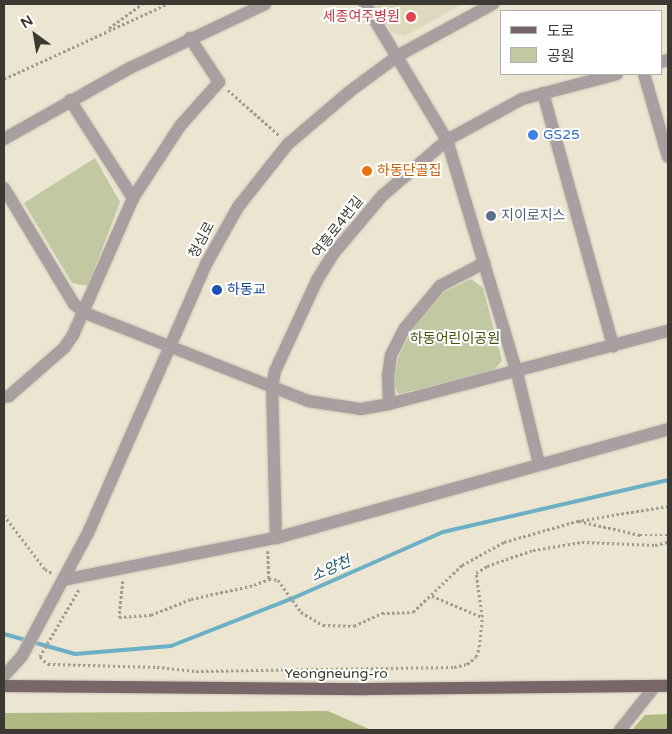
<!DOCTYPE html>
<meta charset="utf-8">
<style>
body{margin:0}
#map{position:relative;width:672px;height:734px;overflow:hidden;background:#ebe5d1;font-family:"Varela Round","Noto Sans KR",sans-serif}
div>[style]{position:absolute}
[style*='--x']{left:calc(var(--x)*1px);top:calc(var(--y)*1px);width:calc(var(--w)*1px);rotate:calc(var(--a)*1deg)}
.built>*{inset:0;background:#e0d8bd}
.green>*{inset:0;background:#c1c8a2}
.forest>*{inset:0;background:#afb981}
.stream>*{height:4px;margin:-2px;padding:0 2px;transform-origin:2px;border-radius:2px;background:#6bb0c5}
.path>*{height:2.5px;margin-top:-1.25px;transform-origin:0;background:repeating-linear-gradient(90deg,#a19d8e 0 2.5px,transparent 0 5px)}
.roads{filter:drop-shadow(0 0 1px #c8c3b1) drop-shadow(0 0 1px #c8c3b1)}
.minor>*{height:12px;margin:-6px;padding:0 6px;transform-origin:6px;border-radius:6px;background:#aa9fa0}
.major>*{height:12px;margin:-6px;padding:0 6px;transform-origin:6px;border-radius:6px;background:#786668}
.dots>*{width:14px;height:14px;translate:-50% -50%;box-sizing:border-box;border:2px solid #fff;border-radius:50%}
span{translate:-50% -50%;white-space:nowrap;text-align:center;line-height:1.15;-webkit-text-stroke:4px #fff;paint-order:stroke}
.health-label{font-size:14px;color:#be3a42}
.right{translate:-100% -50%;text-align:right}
.shop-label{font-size:14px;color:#366cbe}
.left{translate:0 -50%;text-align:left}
.food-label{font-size:14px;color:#c56008}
.service-label{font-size:14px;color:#4e5e75}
.street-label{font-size:14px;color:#3b3931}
.transit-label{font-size:14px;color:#164399}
.park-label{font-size:14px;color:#485010}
.water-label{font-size:15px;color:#215969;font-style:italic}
.frame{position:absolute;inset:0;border:5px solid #3b3931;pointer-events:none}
.legend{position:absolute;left:500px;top:10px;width:162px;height:65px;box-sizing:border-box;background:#fff;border:1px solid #b1b0ad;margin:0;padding:6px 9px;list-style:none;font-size:15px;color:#3b3931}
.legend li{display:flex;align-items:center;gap:10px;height:25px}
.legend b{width:25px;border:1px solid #b1b0ad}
.north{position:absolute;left:10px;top:10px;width:50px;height:50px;-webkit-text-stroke:4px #fff;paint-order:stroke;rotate:328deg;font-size:14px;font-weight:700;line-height:20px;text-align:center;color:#3b3931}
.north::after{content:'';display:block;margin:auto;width:18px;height:22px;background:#3b3931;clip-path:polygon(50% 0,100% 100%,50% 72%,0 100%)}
</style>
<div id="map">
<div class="built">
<i style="clip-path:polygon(372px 4px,463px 4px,405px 36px,393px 33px)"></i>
</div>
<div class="green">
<i style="clip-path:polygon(95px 158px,120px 202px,88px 286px,72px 283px,24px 203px)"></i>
<i style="clip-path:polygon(471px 279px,483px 288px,502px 361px,493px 371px,399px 394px,392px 382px,399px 355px,415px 323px,444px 292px)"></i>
</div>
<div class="forest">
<i style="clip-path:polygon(328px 711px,371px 730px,4px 730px,4px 713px)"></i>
<i style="clip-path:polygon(668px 714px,668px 730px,632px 730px,645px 715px)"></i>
</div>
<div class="stream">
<i style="--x:4;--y:634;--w:74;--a:15.7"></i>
<i style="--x:75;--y:654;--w:96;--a:-4.8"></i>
<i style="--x:171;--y:646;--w:129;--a:-21.4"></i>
<i style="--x:291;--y:599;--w:166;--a:-23.8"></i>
<i style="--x:443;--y:532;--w:231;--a:-13"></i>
</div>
<div class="path">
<i style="--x:109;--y:28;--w:41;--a:-36"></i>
<i style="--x:4;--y:79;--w:179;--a:-24.7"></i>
<i style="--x:228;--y:90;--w:69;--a:41.5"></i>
<i style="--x:4;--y:515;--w:68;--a:52.8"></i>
<i style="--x:45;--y:569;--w:8;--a:30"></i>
<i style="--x:579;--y:521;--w:63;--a:12.9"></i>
<i style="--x:640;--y:535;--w:28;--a:0"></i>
<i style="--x:268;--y:551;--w:27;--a:88"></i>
<i style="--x:123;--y:581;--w:36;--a:96"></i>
<i style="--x:119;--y:617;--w:32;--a:-4"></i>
<i style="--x:151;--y:615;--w:43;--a:-21.8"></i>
<i style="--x:191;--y:599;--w:65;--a:-12.5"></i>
<i style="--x:254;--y:585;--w:16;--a:-22"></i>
<i style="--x:269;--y:579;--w:9;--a:6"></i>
<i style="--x:278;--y:580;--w:39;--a:54"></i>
<i style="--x:301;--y:612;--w:26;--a:31"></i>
<i style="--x:323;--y:625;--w:31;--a:2"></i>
<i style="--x:354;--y:626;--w:31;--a:-25"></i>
<i style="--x:382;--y:613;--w:31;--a:-2"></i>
<i style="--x:413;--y:612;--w:68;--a:-43.8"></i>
<i style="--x:462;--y:565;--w:48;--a:-28.7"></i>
<i style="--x:504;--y:542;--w:76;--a:-16"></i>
<i style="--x:577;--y:521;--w:92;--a:-9.4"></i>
<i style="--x:79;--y:590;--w:78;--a:120.2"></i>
<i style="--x:40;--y:657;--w:11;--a:41"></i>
<i style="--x:48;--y:664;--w:109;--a:1.6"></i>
<i style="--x:157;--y:667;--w:39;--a:6"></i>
<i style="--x:196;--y:671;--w:258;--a:-0.9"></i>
<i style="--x:454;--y:667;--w:13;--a:-13"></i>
<i style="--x:467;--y:664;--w:11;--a:-38"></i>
<i style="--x:476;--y:657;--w:10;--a:-73"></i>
<i style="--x:479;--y:647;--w:30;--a:-84"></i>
<i style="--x:482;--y:617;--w:44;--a:-97.8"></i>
<i style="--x:476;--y:573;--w:13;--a:-32"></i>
<i style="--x:487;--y:566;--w:49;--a:-19.2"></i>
<i style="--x:533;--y:550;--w:50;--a:-9.3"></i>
<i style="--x:582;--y:542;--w:73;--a:2.4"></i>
<i style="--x:655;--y:545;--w:13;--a:-13"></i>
<i style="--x:432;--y:596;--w:54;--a:22.8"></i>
</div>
<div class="roads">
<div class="minor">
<i style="--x:365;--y:4;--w:159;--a:58.9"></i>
<i style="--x:447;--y:140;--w:243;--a:73.3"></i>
<i style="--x:517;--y:373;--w:94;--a:76.4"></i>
<i style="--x:661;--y:62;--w:7;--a:-16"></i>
<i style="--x:644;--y:74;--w:86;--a:73.9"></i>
<i style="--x:543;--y:93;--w:263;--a:74.5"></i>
<i style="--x:70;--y:100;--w:117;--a:57.3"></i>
<i style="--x:4;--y:139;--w:147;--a:-29.4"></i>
<i style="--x:132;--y:67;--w:147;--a:-25.3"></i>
<i style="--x:4;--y:188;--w:135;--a:58.9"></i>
<i style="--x:74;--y:304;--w:14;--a:39"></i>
<i style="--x:85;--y:313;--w:240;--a:21.5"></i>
<i style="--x:308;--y:401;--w:54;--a:8.6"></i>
<i style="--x:361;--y:409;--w:28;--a:-10"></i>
<i style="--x:389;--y:404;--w:288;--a:-14.7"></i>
<i style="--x:4;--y:397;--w:5;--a:-11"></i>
<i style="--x:9;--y:396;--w:73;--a:-41.1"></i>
<i style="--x:64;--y:348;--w:16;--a:-55"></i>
<i style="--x:73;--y:335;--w:150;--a:-66.3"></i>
<i style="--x:133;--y:198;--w:86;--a:-56.9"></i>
<i style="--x:180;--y:126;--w:59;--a:-48.4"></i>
<i style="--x:219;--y:82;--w:53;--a:-123.4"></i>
<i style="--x:389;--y:404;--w:28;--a:-92"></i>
<i style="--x:388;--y:376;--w:21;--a:-82"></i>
<i style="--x:391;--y:355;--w:30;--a:-63"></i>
<i style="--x:405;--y:328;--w:55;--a:-50.2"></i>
<i style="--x:440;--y:286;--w:50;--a:-27.6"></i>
<i style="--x:276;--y:538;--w:149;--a:-91.5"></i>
<i style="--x:272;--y:389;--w:18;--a:-81"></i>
<i style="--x:275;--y:371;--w:100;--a:-65.2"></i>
<i style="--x:317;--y:280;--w:32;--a:-58"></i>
<i style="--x:334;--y:253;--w:75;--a:-49.9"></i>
<i style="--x:382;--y:196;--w:86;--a:-40.7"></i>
<i style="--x:447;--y:140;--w:85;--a:-28.7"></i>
<i style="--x:522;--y:99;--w:98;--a:-14.7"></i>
<i style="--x:63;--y:580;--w:217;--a:-11.2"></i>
<i style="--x:276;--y:538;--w:407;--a:-15.5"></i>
<i style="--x:4;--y:676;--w:27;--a:-48"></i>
<i style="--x:22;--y:656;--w:140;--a:-61.8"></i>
<i style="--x:88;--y:533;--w:294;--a:-66.3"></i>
<i style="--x:206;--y:264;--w:65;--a:-60.7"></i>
<i style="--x:238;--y:207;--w:80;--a:-51.6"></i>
<i style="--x:288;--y:144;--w:80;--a:-40.4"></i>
<i style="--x:349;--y:92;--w:62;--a:-36.5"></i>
<i style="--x:399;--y:55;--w:107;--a:-28.5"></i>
<i style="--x:620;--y:730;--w:56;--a:-51.5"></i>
</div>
<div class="major">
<i style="--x:4;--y:686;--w:363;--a:0.5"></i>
<i style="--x:367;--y:689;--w:301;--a:-0.6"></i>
</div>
</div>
<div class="dots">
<i style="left:411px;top:17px;background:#e0444e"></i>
<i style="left:533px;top:135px;background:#3f7fe0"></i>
<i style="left:367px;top:171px;background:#e8710a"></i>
<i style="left:491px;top:216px;background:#5c6f8a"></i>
<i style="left:217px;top:290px;background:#1a4fb4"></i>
</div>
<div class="health-label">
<span class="right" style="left:400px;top:17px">세종여주병원</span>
</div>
<div class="shop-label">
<span class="left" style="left:543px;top:135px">GS25</span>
</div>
<div class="food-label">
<span class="left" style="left:377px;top:171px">하동단골집</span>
</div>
<div class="service-label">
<span class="left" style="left:501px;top:216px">지이로지스</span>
</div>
<div class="street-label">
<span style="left:338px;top:227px;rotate:-52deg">여흥로4번길</span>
<span style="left:202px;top:240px;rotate:-62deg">청심로</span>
<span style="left:336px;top:674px">Yeongneung-ro</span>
</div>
<div class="transit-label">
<span class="left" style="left:227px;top:290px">하동교</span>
</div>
<div class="park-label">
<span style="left:455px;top:339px">하동어린이공원</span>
</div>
<div class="water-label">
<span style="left:331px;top:569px;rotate:-24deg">소양천</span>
</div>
<div class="frame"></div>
<ul class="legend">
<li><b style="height:6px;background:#786668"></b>도로</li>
<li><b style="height:14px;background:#c1c8a2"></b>공원</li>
</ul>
<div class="north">N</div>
</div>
